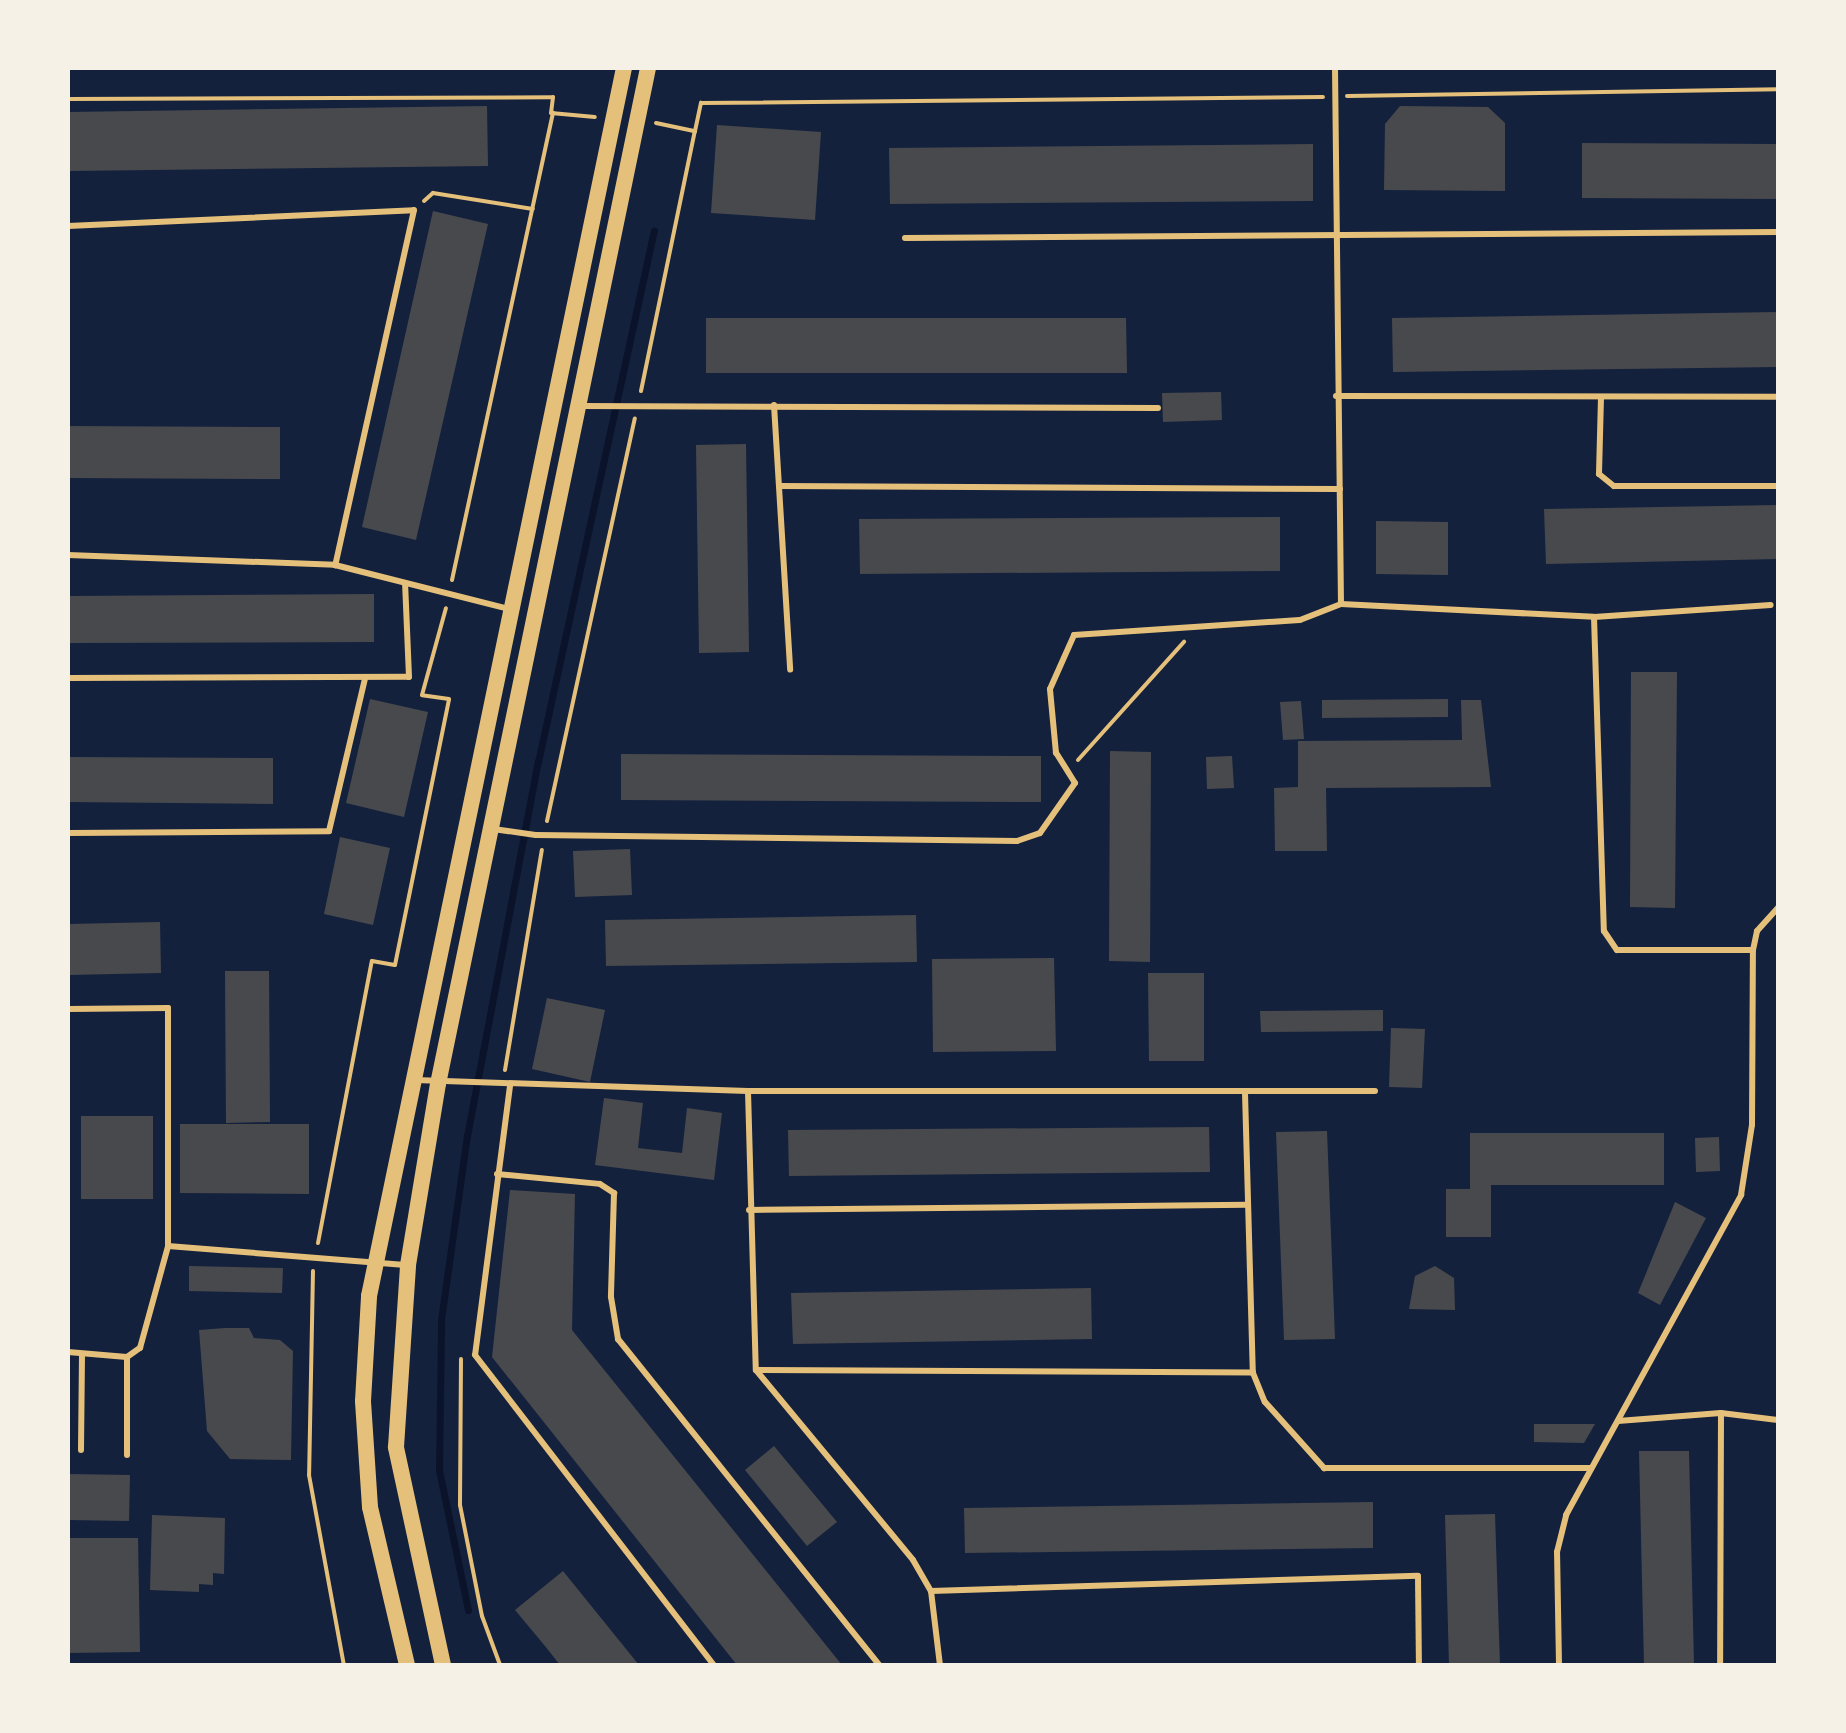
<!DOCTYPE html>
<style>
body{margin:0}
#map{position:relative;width:1846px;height:1733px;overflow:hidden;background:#14213d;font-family:Manrope,sans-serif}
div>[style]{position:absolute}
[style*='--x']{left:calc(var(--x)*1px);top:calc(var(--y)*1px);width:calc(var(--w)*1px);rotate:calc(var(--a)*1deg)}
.stream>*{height:7px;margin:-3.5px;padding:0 3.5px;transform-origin:3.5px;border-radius:3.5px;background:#0b132b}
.building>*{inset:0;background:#48494c}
.path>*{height:4px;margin:-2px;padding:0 2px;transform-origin:2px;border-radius:2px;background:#e5c07b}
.service>*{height:6px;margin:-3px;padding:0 3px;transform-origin:3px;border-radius:3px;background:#e5c07b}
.secondary>*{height:16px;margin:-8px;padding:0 8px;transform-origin:8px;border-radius:8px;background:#e5c07b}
span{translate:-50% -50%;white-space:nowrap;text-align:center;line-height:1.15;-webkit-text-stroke:6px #f6f1e7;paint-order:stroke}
.frame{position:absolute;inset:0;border:70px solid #f6f1e7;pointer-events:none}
</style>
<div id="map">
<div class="stream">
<i style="--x:468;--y:1610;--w:143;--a:-101.7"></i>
<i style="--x:439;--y:1470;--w:150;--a:-89.2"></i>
<i style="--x:441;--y:1320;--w:186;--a:-82"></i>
<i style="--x:467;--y:1136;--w:381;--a:-79.3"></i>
<i style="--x:538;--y:762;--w:544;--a:-77.7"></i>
</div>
<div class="building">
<i style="clip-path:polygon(487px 106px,488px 166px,68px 171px,68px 112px)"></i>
<i style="clip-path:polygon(1400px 106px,1488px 107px,1505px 123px,1505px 191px,1384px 190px,1385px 124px)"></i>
<i style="clip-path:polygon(717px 125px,821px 132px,815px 220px,711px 213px)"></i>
<i style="clip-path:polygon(1582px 143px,1778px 144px,1778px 199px,1582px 198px)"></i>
<i style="clip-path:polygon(1313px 144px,1313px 201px,890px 204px,889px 148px)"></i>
<i style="clip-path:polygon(433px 211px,488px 224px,416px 540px,362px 527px)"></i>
<i style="clip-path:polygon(1778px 312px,1778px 367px,1393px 372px,1392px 318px)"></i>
<i style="clip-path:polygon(706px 318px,1126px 318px,1127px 373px,706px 373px)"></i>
<i style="clip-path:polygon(1221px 392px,1222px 420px,1163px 422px,1162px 393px)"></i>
<i style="clip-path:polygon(68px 426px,280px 427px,280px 479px,68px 478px)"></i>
<i style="clip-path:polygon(746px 444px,749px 652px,699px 653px,696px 445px)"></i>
<i style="clip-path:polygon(1778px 505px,1778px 559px,1546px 564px,1544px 509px)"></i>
<i style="clip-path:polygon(1280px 517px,1280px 571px,860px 574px,859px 519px)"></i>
<i style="clip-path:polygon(1376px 521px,1448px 522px,1448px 575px,1376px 574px)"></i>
<i style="clip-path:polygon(374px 594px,374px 642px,68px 643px,68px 596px)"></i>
<i style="clip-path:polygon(1631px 672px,1677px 672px,1675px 908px,1630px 907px)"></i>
<i style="clip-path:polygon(370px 699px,428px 712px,404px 817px,346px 803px)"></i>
<i style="clip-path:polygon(1448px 699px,1448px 717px,1322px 718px,1322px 700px)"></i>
<i style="clip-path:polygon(1461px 700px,1481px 700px,1491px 787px,1326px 788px,1327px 851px,1275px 851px,1274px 788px,1298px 787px,1298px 741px,1462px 740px)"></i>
<i style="clip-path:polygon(1301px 701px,1304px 739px,1283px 740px,1280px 702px)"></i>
<i style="clip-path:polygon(1110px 751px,1151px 752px,1150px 962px,1109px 961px)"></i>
<i style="clip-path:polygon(621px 754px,1041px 756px,1041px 802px,621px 800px)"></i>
<i style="clip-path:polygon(1232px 756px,1234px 788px,1207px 789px,1206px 757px)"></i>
<i style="clip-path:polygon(68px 757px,273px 758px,273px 804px,68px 802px)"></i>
<i style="clip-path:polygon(340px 837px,390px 848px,373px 925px,324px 914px)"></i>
<i style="clip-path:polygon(630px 849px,632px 895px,575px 897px,573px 851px)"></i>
<i style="clip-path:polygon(916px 915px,917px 962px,606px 966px,605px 920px)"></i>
<i style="clip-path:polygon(160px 922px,161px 973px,68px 975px,68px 924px)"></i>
<i style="clip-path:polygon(1054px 958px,1056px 1051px,933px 1052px,932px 959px)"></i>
<i style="clip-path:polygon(225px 971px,269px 971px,270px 1122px,226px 1123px)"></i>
<i style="clip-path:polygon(1148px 973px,1204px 973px,1204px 1061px,1149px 1061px)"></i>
<i style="clip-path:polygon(547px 998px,605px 1010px,590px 1082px,532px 1069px)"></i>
<i style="clip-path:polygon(1383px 1010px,1383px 1031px,1261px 1032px,1260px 1011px)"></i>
<i style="clip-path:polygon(1391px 1028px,1425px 1029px,1422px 1088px,1389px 1087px)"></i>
<i style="clip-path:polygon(604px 1098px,643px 1103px,638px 1148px,682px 1153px,687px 1108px,722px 1113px,714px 1180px,595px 1165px)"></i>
<i style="clip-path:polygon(81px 1116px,153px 1116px,153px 1199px,81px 1199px)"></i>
<i style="clip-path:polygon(180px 1124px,309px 1124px,309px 1194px,180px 1193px)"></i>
<i style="clip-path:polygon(1209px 1127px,1210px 1172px,789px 1176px,788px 1130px)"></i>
<i style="clip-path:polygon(1327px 1131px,1335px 1339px,1284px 1340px,1276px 1132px)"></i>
<i style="clip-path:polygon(1470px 1133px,1664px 1133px,1664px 1185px,1491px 1185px,1491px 1237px,1446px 1237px,1446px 1189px,1470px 1189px)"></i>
<i style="clip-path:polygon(1719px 1137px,1720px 1171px,1696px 1172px,1695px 1138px)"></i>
<i style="clip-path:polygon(510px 1190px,575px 1194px,572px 1330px,842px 1665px,737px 1665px,492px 1357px)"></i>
<i style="clip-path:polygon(1675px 1202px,1706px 1218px,1660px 1305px,1638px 1293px)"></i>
<i style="clip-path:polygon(189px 1266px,283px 1268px,282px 1293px,189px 1291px)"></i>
<i style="clip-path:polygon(1435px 1266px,1454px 1278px,1455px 1310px,1409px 1309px,1415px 1276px)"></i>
<i style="clip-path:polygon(1091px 1288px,1092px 1339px,793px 1344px,791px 1293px)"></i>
<i style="clip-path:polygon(225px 1328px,249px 1328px,254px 1338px,280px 1340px,293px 1351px,291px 1460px,230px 1459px,207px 1431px,199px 1330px)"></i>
<i style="clip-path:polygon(1534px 1424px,1595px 1424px,1584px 1443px,1534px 1442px)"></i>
<i style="clip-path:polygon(774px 1446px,837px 1522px,807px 1546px,745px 1470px)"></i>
<i style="clip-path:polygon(1639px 1451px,1689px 1451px,1694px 1665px,1644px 1665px)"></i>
<i style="clip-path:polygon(68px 1474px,130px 1475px,129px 1521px,68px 1520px)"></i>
<i style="clip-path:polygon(1373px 1502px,1373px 1548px,965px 1553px,964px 1508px)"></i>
<i style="clip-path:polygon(1495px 1514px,1500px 1665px,1449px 1665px,1445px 1515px)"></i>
<i style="clip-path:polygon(152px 1515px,225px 1518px,224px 1574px,213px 1573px,213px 1585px,199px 1584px,199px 1592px,150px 1590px)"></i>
<i style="clip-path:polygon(68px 1538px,138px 1538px,140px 1652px,68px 1653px)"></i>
<i style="clip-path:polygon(563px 1571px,639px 1665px,560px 1665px,545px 1646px,515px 1610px)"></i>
</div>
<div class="path">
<i style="--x:1347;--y:96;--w:431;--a:-0.9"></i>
<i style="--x:68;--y:99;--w:485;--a:-0.2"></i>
<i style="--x:553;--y:97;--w:16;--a:97"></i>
<i style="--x:551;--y:113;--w:44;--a:5.2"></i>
<i style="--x:656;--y:123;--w:40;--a:12"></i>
<i style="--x:695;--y:131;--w:29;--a:-78"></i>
<i style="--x:701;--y:103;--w:622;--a:-0.55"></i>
<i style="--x:424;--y:201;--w:12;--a:-42"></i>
<i style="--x:433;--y:193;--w:101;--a:9.1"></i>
<i style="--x:641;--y:391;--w:266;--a:-78.3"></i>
<i style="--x:452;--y:580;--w:478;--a:-77.8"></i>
<i style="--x:1078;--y:760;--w:159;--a:-48.1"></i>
<i style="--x:547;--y:821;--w:412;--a:-77.7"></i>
<i style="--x:505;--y:1070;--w:223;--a:-80.5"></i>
<i style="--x:318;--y:1243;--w:287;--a:-79.2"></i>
<i style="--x:372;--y:961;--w:23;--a:10"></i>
<i style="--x:395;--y:965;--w:271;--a:-78.5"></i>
<i style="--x:449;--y:699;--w:27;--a:-172"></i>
<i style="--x:422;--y:695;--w:90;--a:-74.6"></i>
<i style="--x:313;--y:1271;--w:204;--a:91.1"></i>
<i style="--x:309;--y:1475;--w:193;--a:79.6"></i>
<i style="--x:461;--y:1359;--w:146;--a:90.4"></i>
<i style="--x:460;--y:1505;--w:113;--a:78.8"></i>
<i style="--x:482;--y:1616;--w:52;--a:69.8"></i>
</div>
<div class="service">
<i style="--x:1335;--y:68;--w:536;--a:89.36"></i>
<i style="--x:1341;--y:604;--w:253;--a:2.9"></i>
<i style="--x:1594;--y:617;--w:177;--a:-3.9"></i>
<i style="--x:68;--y:226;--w:346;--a:-2.6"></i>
<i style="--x:414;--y:210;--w:364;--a:102.5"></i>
<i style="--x:905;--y:238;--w:873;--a:-0.39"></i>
<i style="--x:1336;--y:396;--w:442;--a:0.1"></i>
<i style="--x:1601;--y:397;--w:77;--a:91.5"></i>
<i style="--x:1599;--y:474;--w:19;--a:39"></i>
<i style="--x:1614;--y:486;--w:164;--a:0"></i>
<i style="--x:774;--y:405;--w:265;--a:86.5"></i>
<i style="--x:581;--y:406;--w:577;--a:0.2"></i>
<i style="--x:779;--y:486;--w:561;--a:0.31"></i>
<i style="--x:68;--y:555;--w:267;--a:2.1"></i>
<i style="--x:335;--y:565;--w:179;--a:14.2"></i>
<i style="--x:1594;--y:617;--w:314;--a:88.2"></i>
<i style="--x:1604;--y:931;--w:23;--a:56"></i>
<i style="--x:1617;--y:950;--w:136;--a:0"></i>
<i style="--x:68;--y:678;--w:341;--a:-0.2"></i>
<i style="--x:409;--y:677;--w:94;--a:-92.4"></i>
<i style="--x:493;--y:829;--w:43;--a:7.9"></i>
<i style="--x:536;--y:835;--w:481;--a:0.7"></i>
<i style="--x:1017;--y:841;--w:24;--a:-19"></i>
<i style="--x:1040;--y:833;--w:61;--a:-55"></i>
<i style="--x:1075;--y:783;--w:36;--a:-122"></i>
<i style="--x:1056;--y:753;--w:64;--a:-95.4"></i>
<i style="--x:1050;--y:689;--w:59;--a:-66"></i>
<i style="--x:1074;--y:635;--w:226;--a:-3.8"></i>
<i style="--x:1300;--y:620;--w:44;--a:-21.3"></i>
<i style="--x:68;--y:833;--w:261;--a:-0.4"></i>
<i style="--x:329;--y:831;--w:156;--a:-76.7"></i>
<i style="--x:68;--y:1009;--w:100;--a:-0.6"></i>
<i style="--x:168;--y:1008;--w:238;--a:90"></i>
<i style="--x:415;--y:1080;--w:333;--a:1.9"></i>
<i style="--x:748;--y:1091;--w:627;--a:0"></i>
<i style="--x:510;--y:1086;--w:271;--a:97.4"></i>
<i style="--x:475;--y:1355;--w:391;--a:52.4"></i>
<i style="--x:748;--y:1091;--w:279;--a:88.4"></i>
<i style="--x:756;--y:1370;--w:246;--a:50.4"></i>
<i style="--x:913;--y:1560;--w:36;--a:60"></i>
<i style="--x:931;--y:1591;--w:75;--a:83.1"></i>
<i style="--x:1245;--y:1093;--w:280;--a:88.4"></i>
<i style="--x:1253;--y:1373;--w:31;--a:68"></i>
<i style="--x:1265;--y:1402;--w:89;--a:48.2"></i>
<i style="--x:1324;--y:1468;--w:267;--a:0"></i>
<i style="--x:497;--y:1174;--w:103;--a:5.5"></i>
<i style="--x:600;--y:1184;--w:17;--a:33"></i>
<i style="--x:614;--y:1193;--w:104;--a:91.7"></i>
<i style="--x:611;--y:1297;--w:43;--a:80.5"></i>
<i style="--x:618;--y:1339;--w:418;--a:51.3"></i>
<i style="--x:749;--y:1210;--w:498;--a:-0.6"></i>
<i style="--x:68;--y:1352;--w:59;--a:4.8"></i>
<i style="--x:127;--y:1357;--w:16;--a:-35"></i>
<i style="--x:140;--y:1348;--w:106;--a:-74.6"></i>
<i style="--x:168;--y:1246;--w:238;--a:4.6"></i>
<i style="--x:756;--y:1370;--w:497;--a:0.3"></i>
<i style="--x:1721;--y:1413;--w:57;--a:7"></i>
<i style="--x:1618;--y:1421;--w:103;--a:-4.4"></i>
<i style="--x:1721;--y:1413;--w:252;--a:90.2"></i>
<i style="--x:81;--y:1450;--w:93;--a:-89.4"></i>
<i style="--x:127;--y:1455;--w:98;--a:-90"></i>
<i style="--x:931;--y:1591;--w:487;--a:-1.8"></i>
<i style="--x:1418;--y:1576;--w:89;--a:89.4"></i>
<i style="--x:1559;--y:1665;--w:113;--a:-91"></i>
<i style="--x:1557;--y:1552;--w:38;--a:-76"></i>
<i style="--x:1566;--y:1515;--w:365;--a:-61.3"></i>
<i style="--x:1741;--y:1195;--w:71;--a:-81.1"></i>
<i style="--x:1752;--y:1125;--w:175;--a:-89.7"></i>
<i style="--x:1753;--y:950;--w:19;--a:-78"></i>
<i style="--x:1757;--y:931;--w:31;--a:-48"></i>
</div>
<div class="secondary">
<i style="--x:407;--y:1665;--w:162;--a:-103.2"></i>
<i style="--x:370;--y:1507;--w:106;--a:-93.8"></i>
<i style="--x:363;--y:1401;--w:105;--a:-86.7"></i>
<i style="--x:369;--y:1296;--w:1254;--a:-78.27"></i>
<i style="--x:443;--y:1665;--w:223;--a:-102.2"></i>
<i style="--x:396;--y:1447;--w:182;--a:-86.2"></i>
<i style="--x:408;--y:1265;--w:183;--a:-80.6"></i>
<i style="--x:438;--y:1084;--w:1037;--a:-78.32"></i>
</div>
<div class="frame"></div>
</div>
